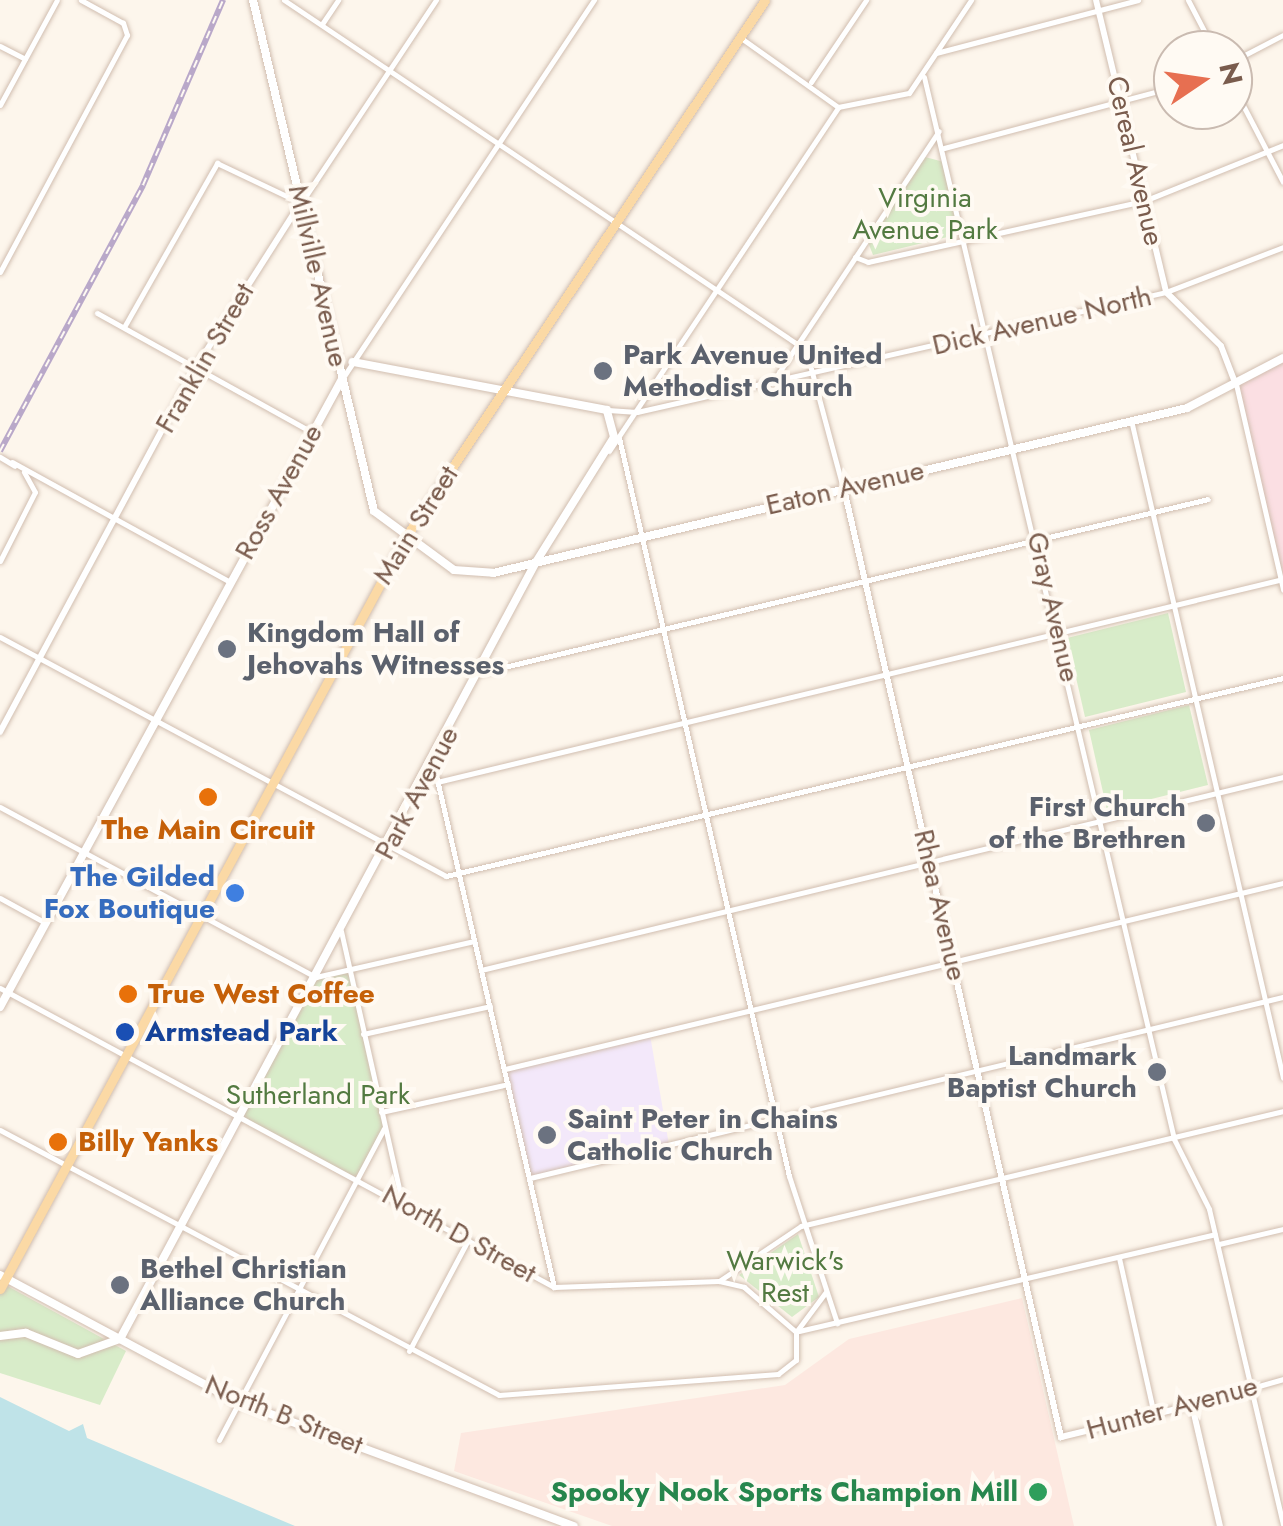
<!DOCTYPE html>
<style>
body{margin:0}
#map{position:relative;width:1283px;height:1526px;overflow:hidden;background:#fdf6ec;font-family:Jost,sans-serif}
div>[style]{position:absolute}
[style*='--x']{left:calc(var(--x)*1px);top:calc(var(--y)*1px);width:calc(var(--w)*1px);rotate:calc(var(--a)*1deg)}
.commercial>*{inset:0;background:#fde8e0}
.education>*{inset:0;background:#f3e8fa}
.medical>*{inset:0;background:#fbdfe3}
.green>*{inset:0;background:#d8ecc9}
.water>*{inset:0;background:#bfe3e8}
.roads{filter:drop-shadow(0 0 2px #d1beb0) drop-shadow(0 0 2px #d1beb0)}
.minor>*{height:5px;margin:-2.5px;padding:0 2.5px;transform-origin:2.5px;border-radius:2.5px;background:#fff}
.tertiary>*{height:6px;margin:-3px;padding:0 3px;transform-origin:3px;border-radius:3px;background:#fff}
.secondary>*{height:8px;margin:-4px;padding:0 4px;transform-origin:4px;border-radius:4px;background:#fff}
.primary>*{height:9px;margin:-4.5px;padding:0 4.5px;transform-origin:4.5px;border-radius:4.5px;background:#fbd9a5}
.rail>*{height:6px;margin-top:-3px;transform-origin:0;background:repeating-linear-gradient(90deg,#fffaf3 0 8px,#b9a8c9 0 16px);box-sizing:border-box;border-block:2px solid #b9a8c9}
.dots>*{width:28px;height:28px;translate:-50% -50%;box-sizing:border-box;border:5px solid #fffaf3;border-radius:50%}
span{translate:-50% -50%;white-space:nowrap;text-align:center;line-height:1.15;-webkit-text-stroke:8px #fffaf3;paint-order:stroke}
.street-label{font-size:28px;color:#7a5c4d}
.park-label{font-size:28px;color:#537a41}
.worship-label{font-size:28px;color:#5b616d;font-weight:700}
.left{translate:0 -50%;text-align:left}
.right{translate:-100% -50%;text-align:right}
.food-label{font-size:28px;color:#c56008;font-weight:700}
.shop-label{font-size:28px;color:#366cbe;font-weight:700}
.transit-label{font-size:28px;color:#164399;font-weight:700}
.leisure-label{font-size:28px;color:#27864d;font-weight:700}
.north{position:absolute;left:1153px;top:30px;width:100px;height:100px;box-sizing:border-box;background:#fffaf3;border:2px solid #cabbb1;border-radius:50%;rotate:77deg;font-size:28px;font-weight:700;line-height:40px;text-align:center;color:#7a5c4d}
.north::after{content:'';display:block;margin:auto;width:35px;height:45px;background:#e76f51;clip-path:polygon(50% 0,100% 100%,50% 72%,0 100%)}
</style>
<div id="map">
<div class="commercial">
<i style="clip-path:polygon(1022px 1298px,1074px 1526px,612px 1526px,454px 1471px,461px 1433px,785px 1385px,849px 1339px)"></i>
</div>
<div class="education">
<i style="clip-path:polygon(650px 1035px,669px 1145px,530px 1178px,505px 1069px)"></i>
</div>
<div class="medical">
<i style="clip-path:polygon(1283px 358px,1283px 590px,1235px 383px)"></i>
</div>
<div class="green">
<i style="clip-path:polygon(925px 157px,944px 162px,960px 234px,873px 255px,868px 242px)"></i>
<i style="clip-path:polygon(1168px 613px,1186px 692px,1085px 717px,1067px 638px)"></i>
<i style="clip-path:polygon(1189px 705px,1208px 785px,1107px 810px,1089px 730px)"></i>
<i style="clip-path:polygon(349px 969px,384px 1129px,358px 1179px,242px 1117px,316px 977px)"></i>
<i style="clip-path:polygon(798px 1234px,819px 1297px,792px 1317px,739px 1275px)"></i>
<i style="clip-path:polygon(0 1282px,126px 1351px,100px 1405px,0 1373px)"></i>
</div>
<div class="water">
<i style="clip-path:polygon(0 1397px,69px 1431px,83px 1424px,87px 1438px,295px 1526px,0 1526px)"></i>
</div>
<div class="roads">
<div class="minor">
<i style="--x:284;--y:0;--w:628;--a:33.84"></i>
<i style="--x:806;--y:350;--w:143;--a:75"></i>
<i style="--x:1188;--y:0;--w:56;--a:62.5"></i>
<i style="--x:322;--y:24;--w:29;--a:-56"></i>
<i style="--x:741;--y:38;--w:119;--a:35.4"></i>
<i style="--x:0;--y:46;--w:28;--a:27"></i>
<i style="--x:936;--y:53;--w:209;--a:-14.7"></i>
<i style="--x:1233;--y:61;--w:56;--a:-27.5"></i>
<i style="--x:924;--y:77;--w:1091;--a:76.75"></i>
<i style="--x:1174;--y:1139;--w:78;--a:63.4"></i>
<i style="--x:1209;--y:1209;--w:324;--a:76.8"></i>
<i style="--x:811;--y:82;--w:99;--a:-56.1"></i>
<i style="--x:1233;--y:86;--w:108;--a:62.5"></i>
<i style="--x:0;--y:105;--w:119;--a:-61.5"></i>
<i style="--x:944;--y:148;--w:237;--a:-14.9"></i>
<i style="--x:855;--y:257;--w:14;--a:21"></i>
<i style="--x:868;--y:262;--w:283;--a:-12.5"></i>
<i style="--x:1144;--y:201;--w:150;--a:-21.9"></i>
<i style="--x:0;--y:272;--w:269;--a:-61.8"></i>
<i style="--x:127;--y:35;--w:13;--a:-108"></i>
<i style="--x:123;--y:23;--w:48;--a:-151.3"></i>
<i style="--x:97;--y:313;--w:246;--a:29"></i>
<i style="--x:124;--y:327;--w:189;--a:-60.4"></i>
<i style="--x:217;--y:163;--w:93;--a:25.5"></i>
<i style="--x:301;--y:203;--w:244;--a:-56.4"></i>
<i style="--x:344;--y:376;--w:452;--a:-56.4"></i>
<i style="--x:772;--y:383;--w:302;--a:-56.5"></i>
<i style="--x:1236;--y:384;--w:211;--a:77.1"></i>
<i style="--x:608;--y:410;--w:29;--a:4"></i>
<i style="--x:637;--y:412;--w:542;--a:-12.78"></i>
<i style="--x:1166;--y:292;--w:125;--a:-21"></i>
<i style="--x:1131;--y:420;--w:675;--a:76.99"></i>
<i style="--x:619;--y:438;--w:757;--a:77.03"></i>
<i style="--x:789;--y:1176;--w:155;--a:71.9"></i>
<i style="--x:609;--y:451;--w:413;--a:-56.3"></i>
<i style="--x:838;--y:107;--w:72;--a:-11.2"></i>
<i style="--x:909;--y:93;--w:112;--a:-56.3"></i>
<i style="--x:0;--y:457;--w:17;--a:31"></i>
<i style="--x:12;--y:462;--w:249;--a:28.8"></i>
<i style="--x:0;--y:561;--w:77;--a:-63.1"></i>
<i style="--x:35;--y:492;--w:23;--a:-119"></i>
<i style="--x:0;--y:637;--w:506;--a:28.19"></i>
<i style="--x:446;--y:876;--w:860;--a:-13.31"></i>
<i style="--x:479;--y:673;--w:749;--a:-13.42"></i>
<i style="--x:433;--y:762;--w:539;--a:77.02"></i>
<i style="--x:437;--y:782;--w:870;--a:-13.49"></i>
<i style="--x:0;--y:807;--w:359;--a:28.3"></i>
<i style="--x:316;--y:977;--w:162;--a:-12.8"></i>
<i style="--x:0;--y:898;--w:50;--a:28.6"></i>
<i style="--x:341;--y:931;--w:278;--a:77.3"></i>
<i style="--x:481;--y:970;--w:825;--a:-13.53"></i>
<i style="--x:0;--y:988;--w:630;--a:28.36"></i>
<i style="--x:554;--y:1287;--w:165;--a:-2.1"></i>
<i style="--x:719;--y:1281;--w:26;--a:13"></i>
<i style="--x:744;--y:1287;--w:69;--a:40.9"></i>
<i style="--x:363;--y:1034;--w:130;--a:-12.4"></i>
<i style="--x:505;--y:1069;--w:800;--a:-13.45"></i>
<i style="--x:381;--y:1112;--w:130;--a:-12.4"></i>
<i style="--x:0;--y:1130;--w:565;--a:27.97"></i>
<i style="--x:499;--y:1395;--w:280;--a:-4.3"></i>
<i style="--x:778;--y:1374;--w:23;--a:-38"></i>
<i style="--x:796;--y:1360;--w:28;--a:-90"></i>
<i style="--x:796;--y:1332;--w:49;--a:-53.4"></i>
<i style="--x:530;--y:1178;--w:774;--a:-13.52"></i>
<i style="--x:1219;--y:1244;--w:66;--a:-13.2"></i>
<i style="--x:1119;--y:1258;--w:160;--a:77.4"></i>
<i style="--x:719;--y:1281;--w:99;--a:-33.9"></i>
<i style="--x:801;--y:1226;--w:496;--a:-13.4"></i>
<i style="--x:799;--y:1331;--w:427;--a:-13.1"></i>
<i style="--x:409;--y:1351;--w:126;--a:-62"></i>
<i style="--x:1192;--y:1405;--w:95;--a:-15.9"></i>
<i style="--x:219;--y:1440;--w:352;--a:-62.1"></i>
</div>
<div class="tertiary">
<i style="--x:1096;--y:0;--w:300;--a:76.5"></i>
<i style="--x:1166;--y:292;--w:77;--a:44.5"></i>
<i style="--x:1221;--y:346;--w:40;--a:69"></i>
<i style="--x:844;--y:489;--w:973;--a:77.11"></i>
<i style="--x:1061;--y:1437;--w:135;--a:-13.7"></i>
<i style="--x:1192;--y:1405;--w:124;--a:77"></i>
<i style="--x:0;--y:732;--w:414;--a:-61.8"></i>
<i style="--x:196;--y:367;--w:193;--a:-57.5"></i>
</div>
<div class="secondary">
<i style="--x:253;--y:0;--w:525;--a:76.68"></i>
<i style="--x:374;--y:511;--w:99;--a:36.4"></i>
<i style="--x:454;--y:570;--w:39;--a:4"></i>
<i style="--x:493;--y:573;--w:713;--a:-13.37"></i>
<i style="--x:1187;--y:408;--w:108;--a:-27.5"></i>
<i style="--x:0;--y:1007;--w:715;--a:-61.43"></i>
<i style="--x:0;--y:1275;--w:270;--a:28.1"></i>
<i style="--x:238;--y:1402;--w:358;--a:20.3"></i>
<i style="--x:0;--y:1336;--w:26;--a:-7"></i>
<i style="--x:26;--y:1333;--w:56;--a:22"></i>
<i style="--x:78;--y:1354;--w:45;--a:-19.7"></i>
<i style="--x:120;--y:1339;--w:881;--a:-61.84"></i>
<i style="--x:536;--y:562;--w:147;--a:-58"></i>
<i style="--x:614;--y:437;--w:28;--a:-105"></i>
<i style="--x:607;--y:410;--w:259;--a:-169.3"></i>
</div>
<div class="primary">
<i style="--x:0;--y:1289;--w:853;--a:-61.66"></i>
<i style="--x:405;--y:538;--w:647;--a:-56.21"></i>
</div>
</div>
<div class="rail">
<i style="--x:0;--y:451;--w:302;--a:-61.7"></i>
<i style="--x:143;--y:185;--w:202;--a:-66.6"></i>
</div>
<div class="dots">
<i style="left:603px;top:371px;background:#6b7280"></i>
<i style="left:227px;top:649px;background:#6b7280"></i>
<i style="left:208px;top:797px;background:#e8710a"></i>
<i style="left:1206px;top:823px;background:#6b7280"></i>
<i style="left:235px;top:893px;background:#3f7fe0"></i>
<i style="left:128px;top:994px;background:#e8710a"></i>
<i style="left:125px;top:1032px;background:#1a4fb4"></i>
<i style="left:1157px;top:1072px;background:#6b7280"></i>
<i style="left:547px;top:1135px;background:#6b7280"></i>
<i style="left:58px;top:1142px;background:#e8710a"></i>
<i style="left:120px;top:1285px;background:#6b7280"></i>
<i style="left:1038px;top:1492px;background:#2e9e5b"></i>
</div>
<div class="street-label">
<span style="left:1135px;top:161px;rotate:77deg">Cereal Avenue</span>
<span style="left:318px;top:276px;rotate:77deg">Millville Avenue</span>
<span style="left:1042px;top:321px;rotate:-13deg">Dick Avenue North</span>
<span style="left:205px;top:358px;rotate:-60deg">Franklin Street</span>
<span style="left:845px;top:488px;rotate:-13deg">Eaton Avenue</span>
<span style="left:279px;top:492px;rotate:-61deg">Ross Avenue</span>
<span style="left:416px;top:525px;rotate:-58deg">Main Street</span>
<span style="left:1053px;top:607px;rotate:77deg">Gray Avenue</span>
<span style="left:417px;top:793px;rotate:-62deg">Park Avenue</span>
<span style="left:940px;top:905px;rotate:77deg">Rhea Avenue</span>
<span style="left:459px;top:1234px;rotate:29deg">North D Street</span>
<span style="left:1172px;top:1408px;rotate:-15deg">Hunter Avenue</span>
<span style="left:284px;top:1415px;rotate:22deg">North B Street</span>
</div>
<div class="park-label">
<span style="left:925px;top:214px">Virginia<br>Avenue Park</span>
<span style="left:318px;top:1095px">Sutherland Park</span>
<span style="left:785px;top:1277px">Warwick's<br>Rest</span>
</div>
<div class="worship-label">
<span class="left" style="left:623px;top:371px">Park Avenue United<br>Methodist Church</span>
<span class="left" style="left:247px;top:649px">Kingdom Hall of<br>Jehovahs Witnesses</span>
<span class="right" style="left:1186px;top:823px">First Church<br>of the Brethren</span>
<span class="right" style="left:1137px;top:1072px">Landmark<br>Baptist Church</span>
<span class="left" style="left:567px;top:1135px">Saint Peter in Chains<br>Catholic Church</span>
<span class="left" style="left:140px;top:1285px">Bethel Christian<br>Alliance Church</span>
</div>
<div class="food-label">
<span style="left:208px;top:830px">The Main Circuit</span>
<span class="left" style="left:148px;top:994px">True West Coffee</span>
<span class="left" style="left:78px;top:1142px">Billy Yanks</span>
</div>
<div class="shop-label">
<span class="right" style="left:215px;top:893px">The Gilded<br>Fox Boutique</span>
</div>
<div class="transit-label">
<span class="left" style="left:145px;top:1032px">Armstead Park</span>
</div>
<div class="leisure-label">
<span class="right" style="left:1018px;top:1492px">Spooky Nook Sports Champion Mill</span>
</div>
<div class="north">N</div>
</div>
